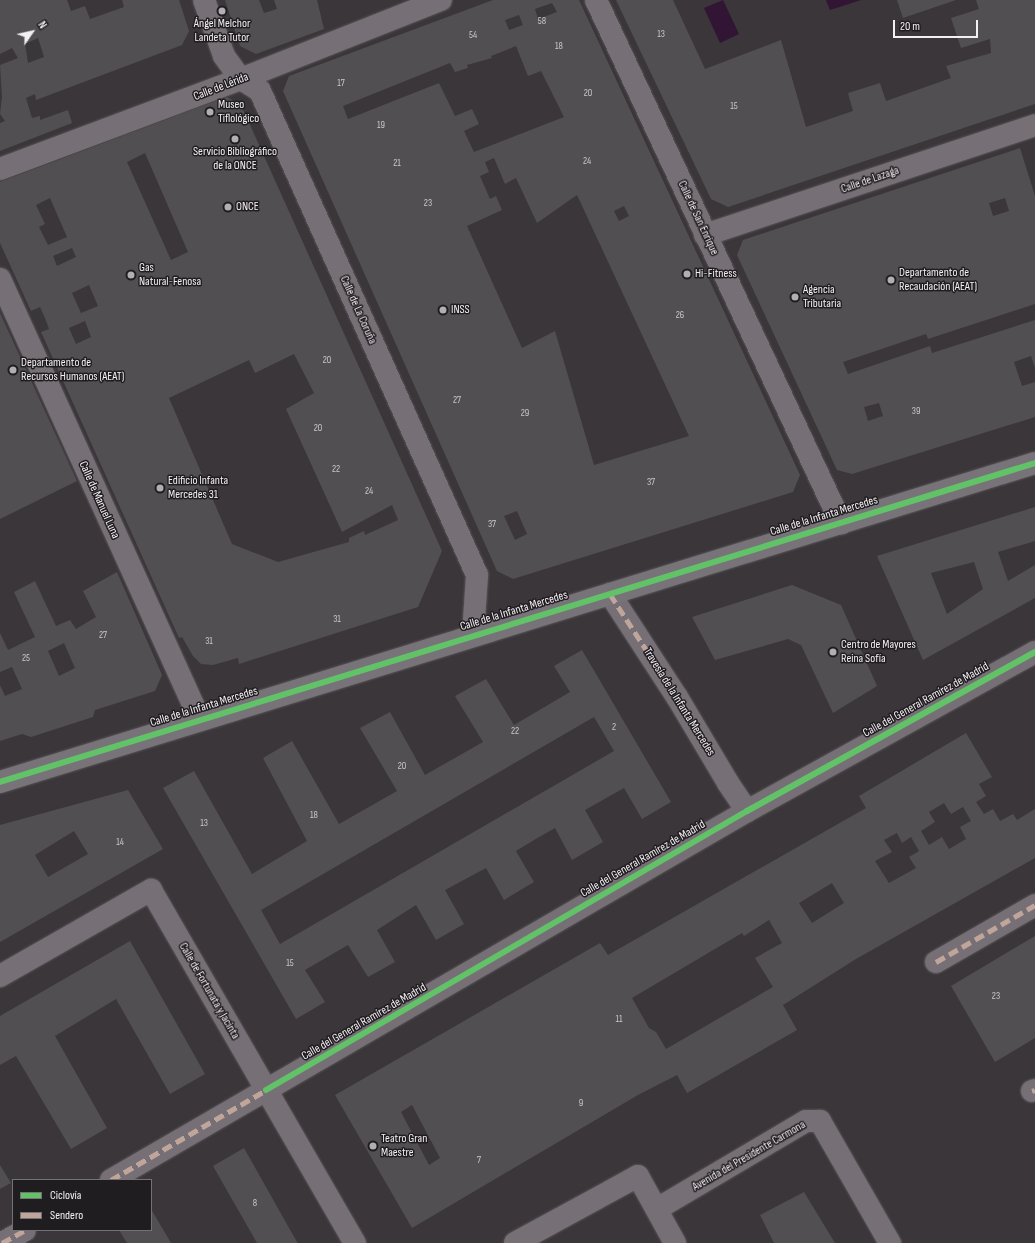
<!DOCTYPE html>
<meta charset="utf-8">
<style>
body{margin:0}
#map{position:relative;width:1035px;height:1243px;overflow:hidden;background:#3a363a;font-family:"Sofia Sans Condensed",sans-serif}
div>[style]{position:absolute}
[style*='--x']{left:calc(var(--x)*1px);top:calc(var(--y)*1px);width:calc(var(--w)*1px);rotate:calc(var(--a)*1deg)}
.water>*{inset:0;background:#321435}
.building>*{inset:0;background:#524f52}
.roads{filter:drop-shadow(0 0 1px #575457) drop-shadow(0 0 1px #575457)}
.street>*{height:22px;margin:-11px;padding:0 11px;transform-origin:11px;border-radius:11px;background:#767076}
.secondary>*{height:22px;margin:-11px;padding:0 11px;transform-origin:11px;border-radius:11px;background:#787279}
.quiet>*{height:5px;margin-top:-2.5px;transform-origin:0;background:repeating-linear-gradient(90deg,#c0a59a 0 10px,transparent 0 15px)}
.cycleway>*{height:6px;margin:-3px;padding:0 3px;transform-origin:3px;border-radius:3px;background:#61c268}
.dots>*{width:11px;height:11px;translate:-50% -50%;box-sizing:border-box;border:2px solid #201d20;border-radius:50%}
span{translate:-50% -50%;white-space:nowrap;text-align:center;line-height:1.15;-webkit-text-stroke:3px #201d20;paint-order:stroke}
.number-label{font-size:10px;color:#ccc7cc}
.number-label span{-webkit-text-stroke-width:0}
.poi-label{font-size:12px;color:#f4eff4}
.left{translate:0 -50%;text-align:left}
.street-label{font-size:12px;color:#f4eff4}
.legend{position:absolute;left:12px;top:1179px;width:140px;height:52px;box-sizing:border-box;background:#201d20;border:1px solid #757175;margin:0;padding:5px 7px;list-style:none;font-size:12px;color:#f4eff4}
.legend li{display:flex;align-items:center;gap:8px;height:20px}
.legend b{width:20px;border:1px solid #757175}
.north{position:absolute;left:12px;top:12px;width:40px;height:40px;-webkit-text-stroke:3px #201d20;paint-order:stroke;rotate:56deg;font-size:11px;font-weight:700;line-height:16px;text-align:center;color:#f4eff4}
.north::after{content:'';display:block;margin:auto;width:14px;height:18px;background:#f4eff4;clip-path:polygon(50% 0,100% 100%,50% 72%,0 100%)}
.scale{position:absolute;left:893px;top:20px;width:85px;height:18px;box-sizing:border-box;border:2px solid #f4eff4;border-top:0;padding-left:5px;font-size:12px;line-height:14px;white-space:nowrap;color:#f4eff4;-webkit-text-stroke:3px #201d20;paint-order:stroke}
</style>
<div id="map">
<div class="water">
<i style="clip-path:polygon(723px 0,739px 34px,720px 43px,704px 8px)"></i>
<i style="clip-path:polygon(826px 0,861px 0,830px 10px)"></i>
</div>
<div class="building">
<i style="clip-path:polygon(evenodd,0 0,67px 0,71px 11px,85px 6px,90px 19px,124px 7px,122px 0,179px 0,189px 31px,182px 45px,36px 100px,35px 94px,26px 98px,32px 118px,40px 116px,40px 120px,68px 110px,72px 123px,0 151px,0 123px,5px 121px,0 114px,2px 97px,0 65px,18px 58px,12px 48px,0 54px,0 0,38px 38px,44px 57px,28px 63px,25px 44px,38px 38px)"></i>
<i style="clip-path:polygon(225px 0,259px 0,264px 13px,277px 9px,274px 0,317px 0,324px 29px,256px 54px,240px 46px)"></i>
<i style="clip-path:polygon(evenodd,493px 0,579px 0,800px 475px,793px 492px,513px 579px,497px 571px,283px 91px,289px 76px,493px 0,552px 3px,557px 12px,538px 19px,535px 9px,552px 3px,493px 0,519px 15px,523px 25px,509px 30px,505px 20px,519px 15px,493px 0,516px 46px,528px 76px,541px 71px,564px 117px,474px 152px,464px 131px,479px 124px,472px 109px,455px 116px,439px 83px,348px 119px,343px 106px,450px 63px,455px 72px,468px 68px,467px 65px,492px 58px,491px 56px,516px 46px,493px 0,494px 158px,505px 184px,516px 178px,537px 223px,577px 195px,689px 436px,594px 465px,555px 331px,522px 348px,467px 226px,502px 210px,496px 196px,490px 199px,480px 176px,489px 172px,485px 162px,494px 158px,493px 0,624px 206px,629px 216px,619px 221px,614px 211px,624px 206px,493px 0,517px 511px,527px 534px,515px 540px,504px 516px,517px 511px)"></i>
<i style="clip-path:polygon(616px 0,673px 0,705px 69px,781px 40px,806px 127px,853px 111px,848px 93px,880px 83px,886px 101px,951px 78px,946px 66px,991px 53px,990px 39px,961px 48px,951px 18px,979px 9px,976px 0,1035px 0,1035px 104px,728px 207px,711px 199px)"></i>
<i style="clip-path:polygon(897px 0,956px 0,903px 18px)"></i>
<i style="clip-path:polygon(evenodd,227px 97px,241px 105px,442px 551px,418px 607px,239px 664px,238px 658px,213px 665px,201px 664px,193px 656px,182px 637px,179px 638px,41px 332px,49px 329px,45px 318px,40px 307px,31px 311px,0 243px,0 182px,227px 97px,145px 153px,188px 252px,171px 260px,127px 162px,145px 153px,227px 97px,50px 198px,67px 237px,48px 245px,39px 227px,45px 224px,36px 205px,50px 198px,227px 97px,72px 248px,76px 257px,57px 266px,53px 256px,72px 248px,227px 97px,89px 285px,98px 306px,81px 313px,72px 293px,89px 285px,227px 97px,85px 321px,91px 337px,76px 344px,69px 328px,85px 321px,227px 97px,294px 354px,314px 393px,286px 409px,342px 532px,392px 505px,398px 520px,365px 535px,364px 531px,349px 538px,349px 542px,278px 562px,232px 544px,169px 398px,249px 360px,255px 373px,294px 354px)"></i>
<i style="clip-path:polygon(evenodd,1020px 148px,1035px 196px,1035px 304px,928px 339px,926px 334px,843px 362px,848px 374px,930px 346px,932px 353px,1035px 320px,1035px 368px,1031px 356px,1014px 362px,1022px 386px,1035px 382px,1035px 417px,852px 474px,837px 470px,737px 255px,743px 240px,1020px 148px,1005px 198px,1009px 211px,993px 216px,989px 203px,1005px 198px,1020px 148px,879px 403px,883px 416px,868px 421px,864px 407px,879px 403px)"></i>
<i style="clip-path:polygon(0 313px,77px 481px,0 519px)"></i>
<i style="clip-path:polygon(evenodd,1035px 507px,1035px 541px,998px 552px,1008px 581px,1035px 565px,1035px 598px,923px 660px,877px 556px,1035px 507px,974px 562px,983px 589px,947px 614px,931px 573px,974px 562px)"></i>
<i style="clip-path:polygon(evenodd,117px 572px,162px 675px,155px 691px,95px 710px,93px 717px,31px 737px,22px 734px,0 741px,0 685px,5px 696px,22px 689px,12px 667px,0 672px,0 633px,8px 650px,35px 637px,14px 592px,35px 581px,56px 626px,70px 620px,76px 629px,96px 617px,83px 591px,117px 572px,64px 643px,75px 668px,59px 676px,48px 651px,64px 643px)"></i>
<i style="clip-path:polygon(792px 585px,841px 605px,877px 686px,833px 713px,801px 645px,788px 639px,715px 660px,692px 617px)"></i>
<i style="clip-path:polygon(evenodd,582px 650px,671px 802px,642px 819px,624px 788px,585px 810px,603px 842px,572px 860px,555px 828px,534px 840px,516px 851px,534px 882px,504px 900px,486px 868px,445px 890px,464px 924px,436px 940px,416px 905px,377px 930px,395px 962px,368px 977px,348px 945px,305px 970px,325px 1002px,296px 1019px,163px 788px,194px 771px,252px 874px,307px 841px,263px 758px,292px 741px,339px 824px,397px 791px,360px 728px,390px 712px,425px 775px,483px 742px,455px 696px,486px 679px,514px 725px,570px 692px,554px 666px,582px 650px,594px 717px,614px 751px,280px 944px,261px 910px,594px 717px)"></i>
<i style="clip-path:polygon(evenodd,966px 733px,992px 777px,979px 784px,986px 796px,976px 802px,984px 814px,993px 809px,1000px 821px,1013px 814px,1017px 820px,1035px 809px,1035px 858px,856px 959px,783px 1005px,797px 1030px,687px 1093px,677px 1075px,638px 1095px,412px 1228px,335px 1095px,600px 943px,608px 955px,866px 808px,859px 796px,966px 733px,944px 803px,951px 814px,963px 807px,971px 821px,960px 827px,966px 839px,949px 849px,942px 837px,929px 845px,921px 831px,935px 822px,929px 812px,944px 803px,966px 733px,897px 833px,902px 843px,911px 837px,919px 851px,909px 857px,916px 868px,889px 883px,875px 861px,892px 852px,884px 840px,897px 833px,966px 733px,832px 883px,844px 903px,812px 923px,799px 903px,832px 883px,966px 733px,769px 920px,782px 943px,755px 958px,773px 987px,666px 1049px,656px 1032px,649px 1028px,632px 998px,742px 933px,744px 936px,769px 920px,966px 733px,412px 1105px,440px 1158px,429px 1165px,401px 1112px,412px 1105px)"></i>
<i style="clip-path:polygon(evenodd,128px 790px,163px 849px,0 942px,0 825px,128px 790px,74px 831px,88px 854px,48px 877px,35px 855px,74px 831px)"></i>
<i style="clip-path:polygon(1035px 936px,1035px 1038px,995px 1062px,951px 986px)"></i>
<i style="clip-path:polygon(130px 941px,205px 1074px,170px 1094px,116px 999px,55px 1036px,107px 1128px,71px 1149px,16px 1056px,0 1065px,0 1016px)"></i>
<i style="clip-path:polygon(244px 1148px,297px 1242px,298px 1243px,257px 1243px,213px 1166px)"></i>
<i style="clip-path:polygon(0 1165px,11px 1183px,0 1189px)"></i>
<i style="clip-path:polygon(804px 1192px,835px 1243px,774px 1243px,760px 1215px)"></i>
<i style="clip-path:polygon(151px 1209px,171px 1243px,127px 1243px,119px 1230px,151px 1230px)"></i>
</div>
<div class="roads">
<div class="street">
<i style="--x:204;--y:0;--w:59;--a:70.3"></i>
<i style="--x:224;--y:56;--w:29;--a:54"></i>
<i style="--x:241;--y:79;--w:22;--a:32"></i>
<i style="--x:260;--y:91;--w:530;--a:65.85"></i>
<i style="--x:477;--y:575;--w:60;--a:93.8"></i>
<i style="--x:596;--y:0;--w:578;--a:64.9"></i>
<i style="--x:0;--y:169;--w:257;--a:-20.5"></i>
<i style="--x:241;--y:79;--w:215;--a:-21.6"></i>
<i style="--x:705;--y:235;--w:348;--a:-18.4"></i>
<i style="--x:0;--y:279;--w:484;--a:65.6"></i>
<i style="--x:610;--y:594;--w:123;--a:57"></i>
<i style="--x:677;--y:697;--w:100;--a:59.3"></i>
<i style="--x:728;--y:783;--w:34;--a:56"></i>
<i style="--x:936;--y:962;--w:114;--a:-29.9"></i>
<i style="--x:0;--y:976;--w:174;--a:-29.7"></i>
<i style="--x:151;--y:890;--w:408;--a:60"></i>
<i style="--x:1032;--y:1091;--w:3;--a:-18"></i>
<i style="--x:111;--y:1180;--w:735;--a:-30.12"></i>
<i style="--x:747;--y:811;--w:329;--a:-28.9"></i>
<i style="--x:657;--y:1209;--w:173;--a:-30.6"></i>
<i style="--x:806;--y:1121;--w:14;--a:0"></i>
<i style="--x:820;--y:1121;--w:141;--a:60.2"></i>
<i style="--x:2;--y:1243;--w:26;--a:-29"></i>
<i style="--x:515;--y:1243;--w:140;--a:-28.6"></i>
<i style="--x:638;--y:1176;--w:77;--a:61.1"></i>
</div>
<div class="secondary">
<i style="--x:0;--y:782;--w:1083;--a:-17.13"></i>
</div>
</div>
<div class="quiet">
<i style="--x:610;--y:594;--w:123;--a:57"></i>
<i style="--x:936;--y:962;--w:114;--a:-29.9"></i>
<i style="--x:1032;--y:1091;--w:3;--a:-18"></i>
<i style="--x:111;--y:1180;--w:179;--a:-30.1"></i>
<i style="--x:2;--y:1243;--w:26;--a:-29"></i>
</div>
<div class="cycleway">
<i style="--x:0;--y:782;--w:1083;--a:-17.13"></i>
<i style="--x:266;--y:1090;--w:556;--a:-30.12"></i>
<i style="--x:747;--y:811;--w:329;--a:-28.9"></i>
</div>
<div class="dots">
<i style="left:222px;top:11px;background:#b3aeb3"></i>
<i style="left:210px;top:112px;background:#b3aeb3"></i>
<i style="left:235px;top:139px;background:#b3aeb3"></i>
<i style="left:228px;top:207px;background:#b3aeb3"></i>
<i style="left:687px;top:274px;background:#b3aeb3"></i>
<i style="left:131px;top:275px;background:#b3aeb3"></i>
<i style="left:891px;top:280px;background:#b3aeb3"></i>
<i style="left:795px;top:297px;background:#b3aeb3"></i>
<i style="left:443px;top:310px;background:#b3aeb3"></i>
<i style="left:13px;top:370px;background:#b3aeb3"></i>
<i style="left:160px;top:488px;background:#b3aeb3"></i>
<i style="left:833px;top:652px;background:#b3aeb3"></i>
<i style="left:373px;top:1146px;background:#b3aeb3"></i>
</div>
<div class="number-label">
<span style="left:542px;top:22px">58</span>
<span style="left:661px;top:35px">13</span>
<span style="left:473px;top:36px">54</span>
<span style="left:559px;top:47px">18</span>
<span style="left:341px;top:84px">17</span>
<span style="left:588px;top:94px">20</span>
<span style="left:734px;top:107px">15</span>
<span style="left:381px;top:126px">19</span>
<span style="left:587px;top:162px">24</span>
<span style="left:397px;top:164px">21</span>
<span style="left:428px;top:204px">23</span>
<span style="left:680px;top:316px">26</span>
<span style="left:327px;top:361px">20</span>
<span style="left:457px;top:401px">27</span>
<span style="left:916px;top:412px">39</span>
<span style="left:525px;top:414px">29</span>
<span style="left:318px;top:429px">20</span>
<span style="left:336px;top:470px">22</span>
<span style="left:651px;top:483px">37</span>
<span style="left:369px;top:492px">24</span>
<span style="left:492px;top:525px">37</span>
<span style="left:337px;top:620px">31</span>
<span style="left:103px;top:636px">27</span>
<span style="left:209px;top:642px">31</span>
<span style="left:26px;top:659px">25</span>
<span style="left:614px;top:728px">2</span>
<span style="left:515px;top:732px">22</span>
<span style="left:402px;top:767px">20</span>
<span style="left:314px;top:816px">18</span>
<span style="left:204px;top:824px">13</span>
<span style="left:120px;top:843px">14</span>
<span style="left:290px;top:964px">15</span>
<span style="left:996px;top:997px">23</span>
<span style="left:619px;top:1020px">11</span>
<span style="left:581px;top:1104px">9</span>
<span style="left:479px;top:1161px">7</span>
<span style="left:255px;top:1204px">8</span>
</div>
<div class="poi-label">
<span style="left:222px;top:31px">Ángel Melchor<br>Landeta Tutor</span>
<span class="left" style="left:218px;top:112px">Museo<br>Tiflológico</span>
<span style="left:235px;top:159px">Servicio Bibliográfico<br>de la ONCE</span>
<span class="left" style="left:236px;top:207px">ONCE</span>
<span class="left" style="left:139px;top:275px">Gas<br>Natural-Fenosa</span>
<span class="left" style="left:899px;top:280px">Departamento de<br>Recaudación (AEAT)</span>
<span class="left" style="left:695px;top:274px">Hi-Fitness</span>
<span class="left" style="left:803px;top:297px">Agencia<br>Tributaria</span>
<span class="left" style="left:451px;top:310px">INSS</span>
<span class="left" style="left:21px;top:370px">Departamento de<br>Recursos Humanos (AEAT)</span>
<span class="left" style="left:168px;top:488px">Edificio Infanta<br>Mercedes 31</span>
<span class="left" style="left:841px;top:652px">Centro de Mayores<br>Reina Sofía</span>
<span class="left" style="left:381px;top:1146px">Teatro Gran<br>Maestre</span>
</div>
<div class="street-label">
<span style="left:221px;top:87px;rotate:-21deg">Calle de Lérida</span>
<span style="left:870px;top:180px;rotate:-19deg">Calle de Lazaga</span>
<span style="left:698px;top:218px;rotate:65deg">Calle de San Enrique</span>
<span style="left:358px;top:310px;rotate:66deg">Calle de La Coruña</span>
<span style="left:99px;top:500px;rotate:66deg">Calle de Manuel Luna</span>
<span style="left:824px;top:516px;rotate:-17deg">Calle de la Infanta Mercedes</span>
<span style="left:514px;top:611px;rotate:-17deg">Calle de la Infanta Mercedes</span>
<span style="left:926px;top:700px;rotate:-29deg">Calle del General Ramírez de Madrid</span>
<span style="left:679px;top:702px;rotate:58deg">Travesía de la Infanta Mercedes</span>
<span style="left:204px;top:707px;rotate:-17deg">Calle de la Infanta Mercedes</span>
<span style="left:643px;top:859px;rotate:-30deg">Calle del General Ramírez de Madrid</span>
<span style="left:209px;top:991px;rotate:60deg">Calle de Fortunata y Jacinta</span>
<span style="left:364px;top:1022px;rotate:-30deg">Calle del General Ramírez de Madrid</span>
<span style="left:749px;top:1156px;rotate:-30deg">Avenida del Presidente Carmona</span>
</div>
<ul class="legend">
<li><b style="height:5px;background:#61c268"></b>Ciclovía</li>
<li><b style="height:5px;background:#c0a59a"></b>Sendero</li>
</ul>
<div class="north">N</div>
<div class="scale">20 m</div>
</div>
